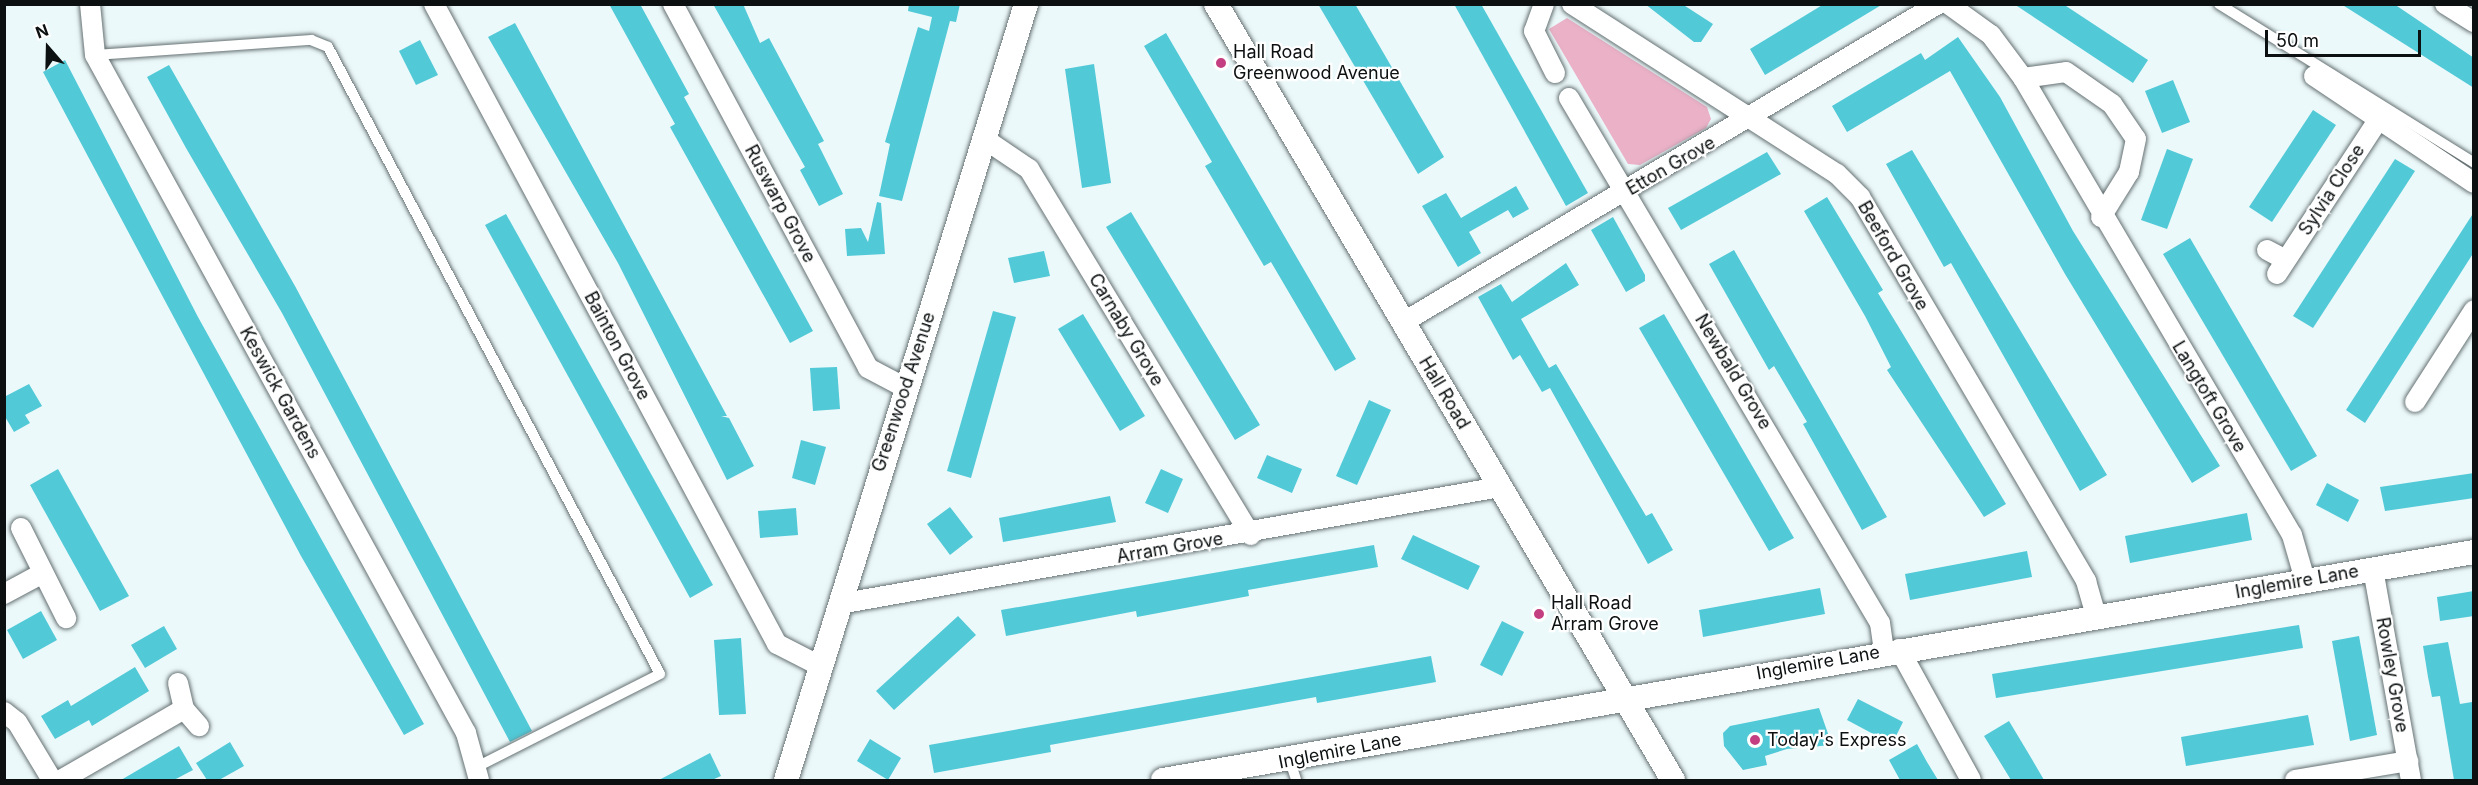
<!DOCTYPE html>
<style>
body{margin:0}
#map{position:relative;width:2478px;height:785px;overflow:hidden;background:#ecf9fa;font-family:Inter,sans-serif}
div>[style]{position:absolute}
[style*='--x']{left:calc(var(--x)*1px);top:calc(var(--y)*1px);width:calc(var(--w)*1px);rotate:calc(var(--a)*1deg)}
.green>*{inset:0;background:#eab1c7}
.building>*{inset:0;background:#51c9d7}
.roads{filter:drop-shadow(0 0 2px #657072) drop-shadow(0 0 2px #657072)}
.service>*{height:10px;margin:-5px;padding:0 5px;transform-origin:5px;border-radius:5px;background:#fff}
.minor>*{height:20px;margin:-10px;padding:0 10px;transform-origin:10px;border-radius:10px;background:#fff}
.tertiary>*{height:24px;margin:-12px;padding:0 12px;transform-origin:12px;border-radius:12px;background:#fff}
.dots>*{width:16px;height:16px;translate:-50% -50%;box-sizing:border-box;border:3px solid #fff;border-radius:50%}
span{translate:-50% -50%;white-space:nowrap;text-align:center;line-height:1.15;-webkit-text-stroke:4.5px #fff;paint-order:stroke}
.poi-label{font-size:18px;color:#0c1011}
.left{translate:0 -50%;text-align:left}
.street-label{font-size:18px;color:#0c1011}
.frame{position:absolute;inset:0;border:6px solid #0c1011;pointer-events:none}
.north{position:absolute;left:18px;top:18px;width:60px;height:60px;-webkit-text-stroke:4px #fff;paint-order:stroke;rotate:340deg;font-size:16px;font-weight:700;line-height:24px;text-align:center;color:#0c1011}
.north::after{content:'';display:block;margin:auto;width:21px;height:27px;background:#0c1011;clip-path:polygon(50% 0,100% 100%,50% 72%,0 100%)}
.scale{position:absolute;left:2265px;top:30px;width:156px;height:27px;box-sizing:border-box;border:3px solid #0c1011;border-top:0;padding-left:8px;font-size:18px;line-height:21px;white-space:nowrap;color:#0c1011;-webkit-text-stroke:4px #fff;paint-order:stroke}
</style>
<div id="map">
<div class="green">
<i style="clip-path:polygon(1567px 18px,1707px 107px,1711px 119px,1706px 128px,1640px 165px,1628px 164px,1549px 29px)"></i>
</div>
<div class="building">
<i style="clip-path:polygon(609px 4px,640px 4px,689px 94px,684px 97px,813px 331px,790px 343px,670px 127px,675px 124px)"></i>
<i style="clip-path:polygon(713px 4px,743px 4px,760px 43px,769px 38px,824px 141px,818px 144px,843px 194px,819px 206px,800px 170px,805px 167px)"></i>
<i style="clip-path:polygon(909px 4px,960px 4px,956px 22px,950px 21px,902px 201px,879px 196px,890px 144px,885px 142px,918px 27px,929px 31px,932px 17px,908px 11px)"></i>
<i style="clip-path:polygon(1318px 4px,1355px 4px,1444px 157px,1418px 174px)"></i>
<i style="clip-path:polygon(1454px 4px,1481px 4px,1588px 193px,1566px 206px)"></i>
<i style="clip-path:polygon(1645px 4px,1682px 4px,1713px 24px,1701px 42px,1694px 42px)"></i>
<i style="clip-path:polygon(1824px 4px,1883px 4px,1765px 75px,1750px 49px)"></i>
<i style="clip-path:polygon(2014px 4px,2063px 4px,2148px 60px,2133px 83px)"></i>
<i style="clip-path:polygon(2341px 4px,2394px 4px,2474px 58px,2474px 88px)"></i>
<i style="clip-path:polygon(515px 23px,727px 416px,721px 416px,729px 418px,754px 466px,727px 480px,618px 263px,488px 37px)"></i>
<i style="clip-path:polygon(1166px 33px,1356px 359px,1335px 371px,1271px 262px,1264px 266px,1205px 166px,1212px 162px,1144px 46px)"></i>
<i style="clip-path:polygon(1958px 37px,2000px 97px,2073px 231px,2220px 466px,2192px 483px,2065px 274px,1950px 71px,1847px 132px,1832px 106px,1921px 53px,1925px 60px)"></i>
<i style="clip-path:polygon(420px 40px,438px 75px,416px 85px,399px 51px)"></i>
<i style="clip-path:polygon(65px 60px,198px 317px,424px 724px,404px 735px,301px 556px,43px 72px)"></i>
<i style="clip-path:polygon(1094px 64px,1111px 183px,1082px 188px,1065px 69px)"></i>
<i style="clip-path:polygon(169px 65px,295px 286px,532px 731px,510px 742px,282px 313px,186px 148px,147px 77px)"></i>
<i style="clip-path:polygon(2173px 80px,2190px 122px,2162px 133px,2145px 91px)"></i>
<i style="clip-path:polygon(2313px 110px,2336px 125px,2272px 222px,2249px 207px)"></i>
<i style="clip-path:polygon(2167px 149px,2193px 159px,2167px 229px,2141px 220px)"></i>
<i style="clip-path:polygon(1912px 150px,2107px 475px,2080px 491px,1951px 263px,1944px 267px,1886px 164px)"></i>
<i style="clip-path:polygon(1767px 152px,1781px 174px,1681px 230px,1668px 208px)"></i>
<i style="clip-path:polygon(2395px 159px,2415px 171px,2313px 328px,2293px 316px)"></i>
<i style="clip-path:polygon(1516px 186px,1529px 209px,1513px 218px,1508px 210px,1469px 232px,1481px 253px,1458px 267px,1422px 206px,1446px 193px,1461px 218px)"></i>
<i style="clip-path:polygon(1827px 197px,1883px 290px,1878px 293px,2006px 504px,1984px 517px,1887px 370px,1891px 367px,1865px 316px,1804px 211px)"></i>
<i style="clip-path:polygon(877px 202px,881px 203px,885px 254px,847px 256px,845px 229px,861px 228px,868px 242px)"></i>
<i style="clip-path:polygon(1131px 212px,1260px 425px,1235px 440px,1106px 227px)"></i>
<i style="clip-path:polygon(2474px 212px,2474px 252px,2365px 423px,2346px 410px)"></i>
<i style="clip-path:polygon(506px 214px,713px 585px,690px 598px,485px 225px)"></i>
<i style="clip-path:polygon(1613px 217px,1645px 275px,1645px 281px,1626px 292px,1591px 230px)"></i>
<i style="clip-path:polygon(2190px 238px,2317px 456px,2291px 471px,2163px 254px)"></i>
<i style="clip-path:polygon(1734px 250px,1887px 517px,1862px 530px,1803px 424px,1807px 422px,1774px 366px,1769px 370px,1709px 264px)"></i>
<i style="clip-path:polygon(1044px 251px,1050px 276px,1014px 283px,1008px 258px)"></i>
<i style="clip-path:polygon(1566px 263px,1579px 285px,1521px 319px,1549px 368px,1556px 364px,1646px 516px,1652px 513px,1673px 550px,1648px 564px,1550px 388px,1542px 392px,1520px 355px,1513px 360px,1478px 297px,1501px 284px,1512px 302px)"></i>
<i style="clip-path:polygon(993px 311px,1016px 317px,971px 478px,947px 471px)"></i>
<i style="clip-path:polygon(1083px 314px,1145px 416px,1120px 431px,1058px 329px)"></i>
<i style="clip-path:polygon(1664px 314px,1794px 538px,1769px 551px,1639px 328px)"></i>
<i style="clip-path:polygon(837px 367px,840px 409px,813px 411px,810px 368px)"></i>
<i style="clip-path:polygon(29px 384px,42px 406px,25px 415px,30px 423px,14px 432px,4px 415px,4px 397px)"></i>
<i style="clip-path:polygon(1369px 400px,1391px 410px,1357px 485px,1336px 476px)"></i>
<i style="clip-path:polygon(801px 440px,826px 447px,815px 485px,792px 478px)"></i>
<i style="clip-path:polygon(1267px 455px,1302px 469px,1292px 493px,1257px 478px)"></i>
<i style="clip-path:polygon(58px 469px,129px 596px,100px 611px,30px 485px)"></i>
<i style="clip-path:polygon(1161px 469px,1183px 479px,1168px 513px,1145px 503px)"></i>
<i style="clip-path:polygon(2474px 473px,2474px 498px,2385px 511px,2380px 487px)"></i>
<i style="clip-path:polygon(2327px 483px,2359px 500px,2348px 522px,2316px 505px)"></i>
<i style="clip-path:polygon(1110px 496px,1116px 522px,1003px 542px,999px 518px)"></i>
<i style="clip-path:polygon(950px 507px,973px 537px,950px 555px,927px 524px)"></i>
<i style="clip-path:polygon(796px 508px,798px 535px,760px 538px,758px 511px)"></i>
<i style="clip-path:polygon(2247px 513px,2252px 540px,2130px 563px,2125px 536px)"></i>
<i style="clip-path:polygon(1413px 535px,1480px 566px,1468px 590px,1401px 559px)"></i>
<i style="clip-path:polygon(1374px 545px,1378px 567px,1248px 590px,1249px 596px,1137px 617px,1136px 611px,1006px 636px,1001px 610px)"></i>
<i style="clip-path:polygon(2027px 551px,2032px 577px,1910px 600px,1905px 574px)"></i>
<i style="clip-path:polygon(1820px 588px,1825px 614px,1703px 637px,1699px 610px)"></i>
<i style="clip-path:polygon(2474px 591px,2474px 616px,2440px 621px,2437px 597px)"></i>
<i style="clip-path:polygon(41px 611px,57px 640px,23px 659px,7px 630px)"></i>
<i style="clip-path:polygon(958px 616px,976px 635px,894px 710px,876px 691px)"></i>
<i style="clip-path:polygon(1502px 621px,1524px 632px,1502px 676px,1480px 665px)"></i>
<i style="clip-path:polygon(2299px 625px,2303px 648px,1996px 698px,1992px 674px)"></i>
<i style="clip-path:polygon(164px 626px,177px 649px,145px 668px,131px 645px)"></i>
<i style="clip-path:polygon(2359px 636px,2377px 735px,2350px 741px,2332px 641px)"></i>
<i style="clip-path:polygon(741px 638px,746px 714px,719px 715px,714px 640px)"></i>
<i style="clip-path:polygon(2448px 642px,2460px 704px,2472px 702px,2474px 780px,2454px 780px,2440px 696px,2432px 697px,2428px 677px,2423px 646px)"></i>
<i style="clip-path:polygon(1431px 656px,1436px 682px,1317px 703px,1316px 697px,1050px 745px,1051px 752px,934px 773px,929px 745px)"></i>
<i style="clip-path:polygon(135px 667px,149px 691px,92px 726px,89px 720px,55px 739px,41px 716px,68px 700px,71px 706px)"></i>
<i style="clip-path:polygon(1858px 699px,1903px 722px,1892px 744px,1847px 720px)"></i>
<i style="clip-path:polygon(1819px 708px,1832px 745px,1787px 749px,1765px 756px,1767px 765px,1743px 770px,1724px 746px,1723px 733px,1730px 726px)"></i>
<i style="clip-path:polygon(2308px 715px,2314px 745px,2186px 766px,2181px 737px)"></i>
<i style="clip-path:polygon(2009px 721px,2030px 756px,2044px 780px,2011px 780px,1984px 736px)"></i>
<i style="clip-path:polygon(870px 739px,901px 758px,888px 780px,857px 761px)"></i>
<i style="clip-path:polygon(230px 742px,244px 766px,219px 780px,207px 780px,196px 763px)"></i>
<i style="clip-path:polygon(1917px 744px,1927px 762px,1938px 780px,1900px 780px,1889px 760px)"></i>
<i style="clip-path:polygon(179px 746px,193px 770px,174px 780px,121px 780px)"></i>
<i style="clip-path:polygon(710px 753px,721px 776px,712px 780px,659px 780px)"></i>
</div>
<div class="roads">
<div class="service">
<i style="--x:2219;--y:4;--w:301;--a:31.9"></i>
<i style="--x:95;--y:55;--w:217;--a:-4"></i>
<i style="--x:311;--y:40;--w:18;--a:22"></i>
<i style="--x:328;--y:47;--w:709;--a:62.1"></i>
<i style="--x:660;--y:674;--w:205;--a:153.1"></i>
<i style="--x:1290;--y:761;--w:20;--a:72"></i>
</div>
<div class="minor">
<i style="--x:90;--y:4;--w:51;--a:84.4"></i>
<i style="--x:95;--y:55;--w:773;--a:61.31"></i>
<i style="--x:466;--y:733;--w:49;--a:74.5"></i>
<i style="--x:434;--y:4;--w:726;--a:61.81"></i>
<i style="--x:777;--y:644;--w:48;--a:27.1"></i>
<i style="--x:673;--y:4;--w:413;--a:61.8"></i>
<i style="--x:868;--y:368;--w:41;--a:27.8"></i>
<i style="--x:1544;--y:4;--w:29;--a:110"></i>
<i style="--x:1534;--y:31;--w:47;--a:63.4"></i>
<i style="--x:1572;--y:4;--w:315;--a:32.7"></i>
<i style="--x:1837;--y:174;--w:33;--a:45"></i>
<i style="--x:1860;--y:197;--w:446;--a:59.5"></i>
<i style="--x:2086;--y:581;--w:36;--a:74"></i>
<i style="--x:1948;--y:4;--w:53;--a:35.8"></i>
<i style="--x:1991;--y:35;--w:54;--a:53.3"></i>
<i style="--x:2023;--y:78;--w:530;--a:59.52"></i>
<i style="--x:2292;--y:535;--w:47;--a:73.9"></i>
<i style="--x:2445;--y:4;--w:34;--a:32"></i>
<i style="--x:2314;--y:76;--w:192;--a:33.8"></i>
<i style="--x:2023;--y:78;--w:43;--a:-7.9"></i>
<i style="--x:2066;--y:72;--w:56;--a:34.8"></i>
<i style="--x:2112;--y:104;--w:42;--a:55.6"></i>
<i style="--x:2136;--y:139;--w:34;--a:102"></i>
<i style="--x:2129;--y:172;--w:53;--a:121.9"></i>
<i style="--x:1569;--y:98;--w:610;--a:59.36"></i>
<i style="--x:1880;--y:623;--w:28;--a:82"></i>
<i style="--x:986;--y:140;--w:52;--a:34"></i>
<i style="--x:1029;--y:169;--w:428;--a:58.8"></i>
<i style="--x:2267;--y:250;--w:21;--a:28"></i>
<i style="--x:2277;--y:274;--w:184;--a:-56.7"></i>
<i style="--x:1402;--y:323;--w:624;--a:-30.76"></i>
<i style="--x:2415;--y:402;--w:109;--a:-57.3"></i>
<i style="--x:21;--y:528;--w:101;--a:63.4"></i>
<i style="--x:2373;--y:569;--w:214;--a:79.8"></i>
<i style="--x:4;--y:594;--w:44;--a:-28.3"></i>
<i style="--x:839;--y:604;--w:671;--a:-10.04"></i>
<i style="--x:1899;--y:649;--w:149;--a:61.2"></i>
<i style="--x:178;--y:683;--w:27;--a:77"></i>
<i style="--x:184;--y:709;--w:23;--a:49"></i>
<i style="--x:4;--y:712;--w:16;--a:38"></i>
<i style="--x:17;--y:722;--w:68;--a:58.9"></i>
<i style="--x:61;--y:780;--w:142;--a:-30"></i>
<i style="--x:2295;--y:780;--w:115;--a:-9.5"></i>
</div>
<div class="tertiary">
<i style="--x:1216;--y:4;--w:901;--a:59.51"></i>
<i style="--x:786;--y:780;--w:812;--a:-72.81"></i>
<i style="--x:1163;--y:780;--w:1331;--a:-9.87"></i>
</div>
</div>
<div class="dots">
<i style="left:1221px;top:63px;background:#c43f81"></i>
<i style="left:1539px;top:614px;background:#c43f81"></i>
<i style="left:1755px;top:740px;background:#c43f81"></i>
</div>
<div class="poi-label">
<span class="left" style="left:1233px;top:63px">Hall Road<br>Greenwood Avenue</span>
<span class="left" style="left:1551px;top:614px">Hall Road<br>Arram Grove</span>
<span class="left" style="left:1767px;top:740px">Today's Express</span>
</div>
<div class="street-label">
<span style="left:1671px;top:166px;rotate:-30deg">Etton Grove</span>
<span style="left:2332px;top:190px;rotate:-57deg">Sylvia Close</span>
<span style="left:780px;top:204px;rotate:62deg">Ruswarp Grove</span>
<span style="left:1893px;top:256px;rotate:60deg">Beeford Grove</span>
<span style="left:1126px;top:330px;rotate:59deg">Carnaby Grove</span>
<span style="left:617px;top:346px;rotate:62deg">Bainton Grove</span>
<span style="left:1733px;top:372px;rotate:59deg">Newbald Grove</span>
<span style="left:904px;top:392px;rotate:-72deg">Greenwood Avenue</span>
<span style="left:280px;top:393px;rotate:61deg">Keswick Gardens</span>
<span style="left:1444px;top:393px;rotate:59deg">Hall Road</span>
<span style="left:2209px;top:397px;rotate:59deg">Langtoft Grove</span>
<span style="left:1170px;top:548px;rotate:-10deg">Arram Grove</span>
<span style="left:2297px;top:582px;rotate:-10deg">Inglemire Lane</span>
<span style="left:1818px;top:663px;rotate:-10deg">Inglemire Lane</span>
<span style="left:2392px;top:675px;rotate:80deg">Rowley Grove</span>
<span style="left:1340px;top:751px;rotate:-11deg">Inglemire Lane</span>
</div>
<div class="frame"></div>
<div class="north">N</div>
<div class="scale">50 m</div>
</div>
